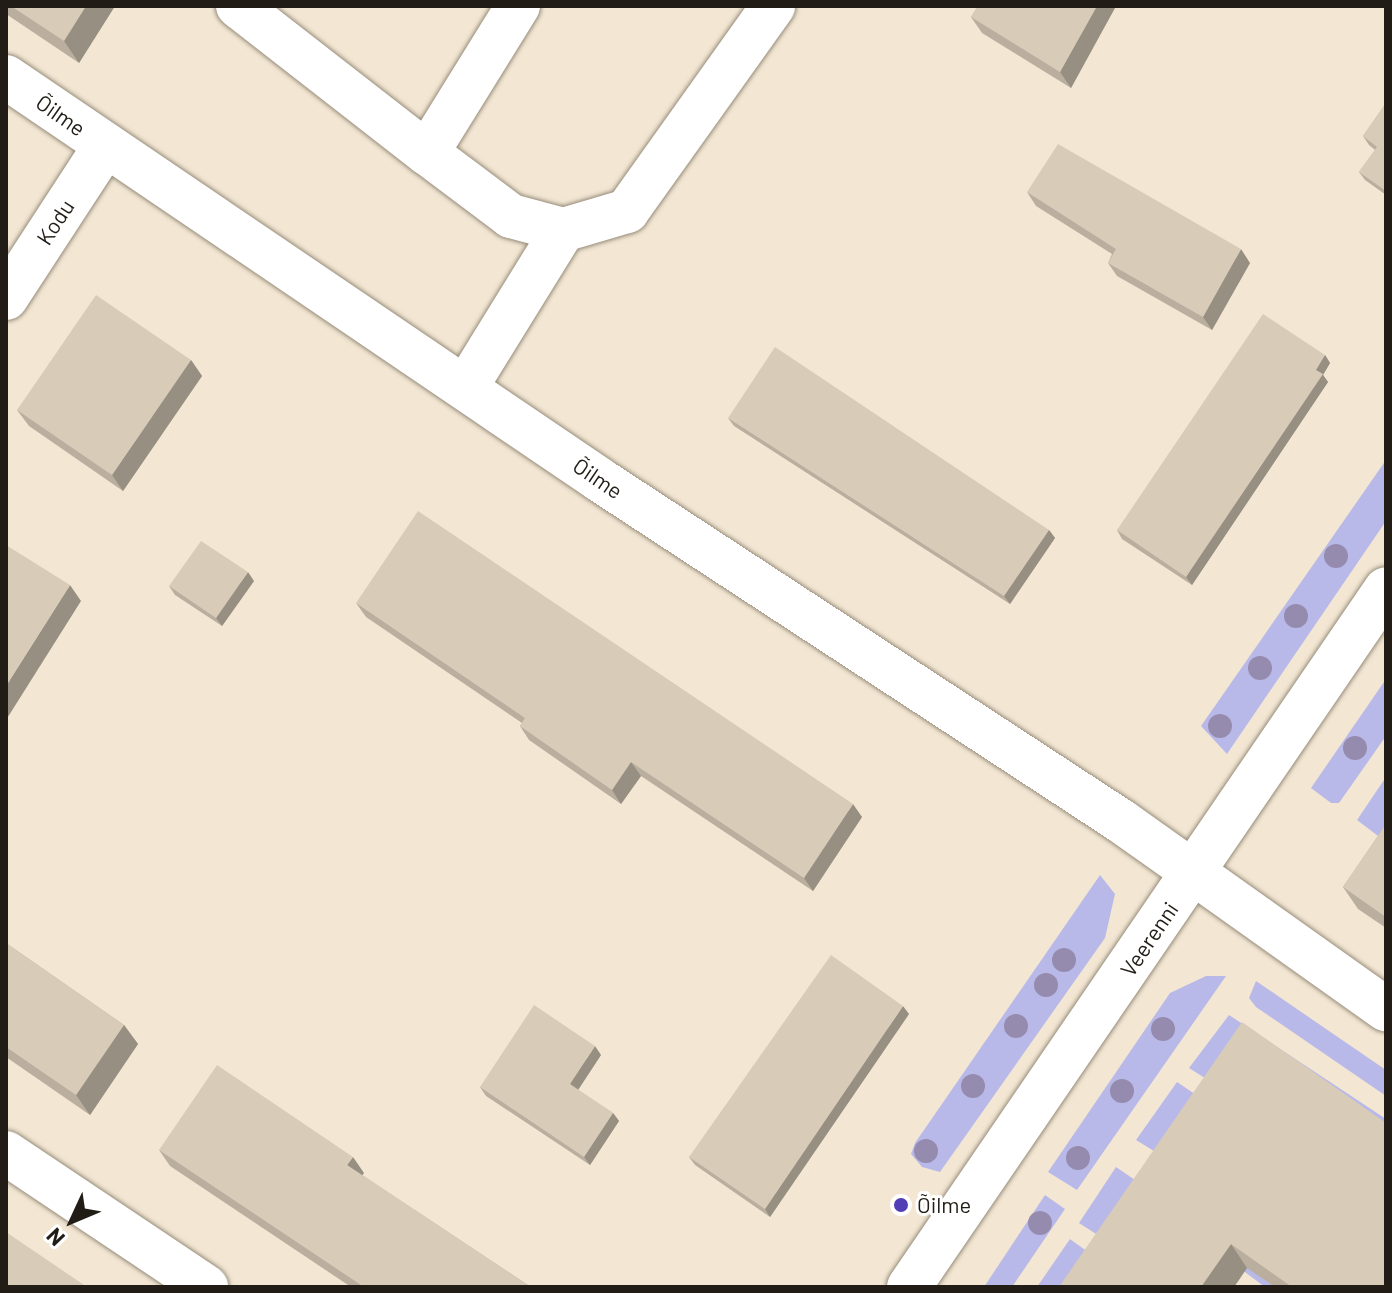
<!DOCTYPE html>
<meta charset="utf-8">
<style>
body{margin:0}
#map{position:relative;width:1392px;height:1293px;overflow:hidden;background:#f3e7d4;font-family:Barlow,sans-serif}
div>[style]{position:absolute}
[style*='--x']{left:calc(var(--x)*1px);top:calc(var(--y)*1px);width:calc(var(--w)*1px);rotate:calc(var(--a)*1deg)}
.green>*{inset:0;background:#b8b9e8}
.roads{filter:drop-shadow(0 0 2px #978c7a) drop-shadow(0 0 2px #978c7a)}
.minor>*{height:44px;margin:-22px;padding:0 22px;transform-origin:22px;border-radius:22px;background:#fff}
.trees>*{width:24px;height:24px;margin:-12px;border-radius:50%;background:#958bae}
.wall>*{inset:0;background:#baaf9f}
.shaded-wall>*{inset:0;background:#978f82}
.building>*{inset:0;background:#d8ccb9}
.dots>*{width:22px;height:22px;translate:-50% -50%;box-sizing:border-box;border:4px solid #fff;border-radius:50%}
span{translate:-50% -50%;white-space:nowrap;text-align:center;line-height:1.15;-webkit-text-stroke:6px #fff;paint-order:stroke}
.street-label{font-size:22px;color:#211d16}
.poi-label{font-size:22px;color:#211d16}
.left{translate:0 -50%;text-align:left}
.frame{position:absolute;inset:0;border:8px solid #211d16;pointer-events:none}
.north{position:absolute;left:32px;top:1181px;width:80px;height:80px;-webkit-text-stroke:6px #fff;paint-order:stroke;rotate:226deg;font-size:22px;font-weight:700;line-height:32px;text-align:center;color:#211d16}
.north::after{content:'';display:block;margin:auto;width:28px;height:36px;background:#211d16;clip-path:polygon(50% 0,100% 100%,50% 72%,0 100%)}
</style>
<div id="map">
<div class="green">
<i style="clip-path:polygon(1386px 460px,1386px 521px,1227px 754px,1201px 726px)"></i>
<i style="clip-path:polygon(1386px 679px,1386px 736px,1339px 803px,1331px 803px,1311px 788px)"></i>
<i style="clip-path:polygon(1386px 777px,1386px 842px,1357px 820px)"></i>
<i style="clip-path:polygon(1100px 875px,1115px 894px,1105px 938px,940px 1172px,922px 1167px,911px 1154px,915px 1143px)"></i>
<i style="clip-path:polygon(1206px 976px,1226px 976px,1077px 1190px,1048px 1172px,1170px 993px)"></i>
<i style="clip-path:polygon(1256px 981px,1386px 1070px,1386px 1096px,1256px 1007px,1249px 998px)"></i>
<i style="clip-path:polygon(1229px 1015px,1386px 1119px,1386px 1207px,1306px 1287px,1265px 1287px,1151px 1202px,1110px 1243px,1079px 1223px,1116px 1167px,1160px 1197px,1180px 1167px,1136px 1140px,1177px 1082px,1208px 1103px,1219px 1087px,1189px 1068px)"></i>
<i style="clip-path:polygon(1045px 1195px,1065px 1209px,1012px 1287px,984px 1287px)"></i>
<i style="clip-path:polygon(1070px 1239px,1099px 1260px,1091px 1287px,1037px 1287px)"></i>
</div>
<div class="roads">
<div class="minor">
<i style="--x:238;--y:6;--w:239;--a:37.9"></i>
<i style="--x:518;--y:6;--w:173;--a:121.8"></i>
<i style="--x:427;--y:153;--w:105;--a:36.9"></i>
<i style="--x:511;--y:216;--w:54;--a:15.1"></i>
<i style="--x:6;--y:77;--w:718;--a:34.15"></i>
<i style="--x:600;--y:480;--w:623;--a:33.21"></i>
<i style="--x:1121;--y:821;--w:325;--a:35.4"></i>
<i style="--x:6;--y:298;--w:181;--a:-56.9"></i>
<i style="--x:466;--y:387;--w:185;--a:-58.3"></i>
<i style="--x:563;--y:230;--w:67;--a:-16.5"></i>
<i style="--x:627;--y:211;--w:252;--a:-54.5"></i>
<i style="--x:6;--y:1153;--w:241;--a:33.8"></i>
<i style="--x:909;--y:1287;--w:845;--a:-55.65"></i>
</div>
</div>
<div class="trees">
<i style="left:1336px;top:556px"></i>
<i style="left:1296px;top:616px"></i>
<i style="left:1260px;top:668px"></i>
<i style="left:1220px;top:726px"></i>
<i style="left:1355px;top:748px"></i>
<i style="left:1064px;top:960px"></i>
<i style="left:1046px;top:985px"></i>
<i style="left:1016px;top:1026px"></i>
<i style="left:1163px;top:1029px"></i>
<i style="left:973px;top:1086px"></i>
<i style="left:1122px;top:1091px"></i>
<i style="left:926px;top:1151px"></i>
<i style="left:1078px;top:1158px"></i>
<i style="left:1040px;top:1223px"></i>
</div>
<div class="wall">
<i style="clip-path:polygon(6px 6px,115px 6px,79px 63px,6px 14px)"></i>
<i style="clip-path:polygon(978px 6px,1116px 6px,1071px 88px,982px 33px,971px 17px)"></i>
<i style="clip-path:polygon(1386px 103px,1386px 195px,1365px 180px,1359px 172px,1375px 150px,1369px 145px,1363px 136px)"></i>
<i style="clip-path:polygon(1027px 192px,1250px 263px,1212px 330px,1117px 276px,1108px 263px,1112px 254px,1036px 206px)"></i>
<i style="clip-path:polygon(1325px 355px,1330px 363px,1323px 375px,1328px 382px,1192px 585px,1122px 539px,1117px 530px)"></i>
<i style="clip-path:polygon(191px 360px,202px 376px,123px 491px,29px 426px,17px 410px)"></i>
<i style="clip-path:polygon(728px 418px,1049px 530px,1055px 538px,1010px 604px,734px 426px)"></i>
<i style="clip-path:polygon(254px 581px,222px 626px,175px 595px,169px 586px)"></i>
<i style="clip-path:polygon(356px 603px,862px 817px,813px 891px,641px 776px,621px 804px,529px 740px,520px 726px,522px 723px,366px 617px)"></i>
<i style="clip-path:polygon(1386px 824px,1386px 928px,1358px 909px,1343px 887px)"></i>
<i style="clip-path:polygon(6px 943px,124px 1025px,138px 1044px,90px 1115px,6px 1057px)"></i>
<i style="clip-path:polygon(909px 1014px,770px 1217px,695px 1165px,689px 1157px)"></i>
<i style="clip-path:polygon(601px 1055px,578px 1090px,613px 1113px,619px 1121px,590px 1165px,486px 1096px,480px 1087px)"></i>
<i style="clip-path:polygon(1386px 1123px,1386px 1287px,1275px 1287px,1247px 1268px,1234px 1287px,1059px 1287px)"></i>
<i style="clip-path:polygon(159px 1150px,364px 1173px,362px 1175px,531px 1287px,351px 1287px,170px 1166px)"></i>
</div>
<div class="shaded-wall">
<i style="clip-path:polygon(86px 6px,115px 6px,79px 63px,64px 41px)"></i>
<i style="clip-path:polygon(1097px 6px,1116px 6px,1071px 88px,1060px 72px)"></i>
<i style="clip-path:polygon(1241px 249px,1250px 263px,1212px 330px,1203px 317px)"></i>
<i style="clip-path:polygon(1325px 355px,1330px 363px,1323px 375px,1328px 382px,1192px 585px,1186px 577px)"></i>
<i style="clip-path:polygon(191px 360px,202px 376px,123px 491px,112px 475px)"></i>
<i style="clip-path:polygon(1049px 530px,1055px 538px,1010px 604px,1004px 596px)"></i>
<i style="clip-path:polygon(248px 572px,254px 581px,222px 626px,216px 618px)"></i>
<i style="clip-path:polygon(70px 585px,81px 601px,6px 720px,6px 686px)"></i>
<i style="clip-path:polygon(631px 762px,641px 776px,621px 804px,612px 790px)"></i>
<i style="clip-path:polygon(853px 804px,862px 817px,813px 891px,804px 878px)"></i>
<i style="clip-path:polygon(903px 1006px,909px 1014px,770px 1217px,765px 1209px)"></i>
<i style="clip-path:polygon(124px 1025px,138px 1044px,90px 1115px,76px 1095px)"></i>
<i style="clip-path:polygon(595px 1046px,601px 1055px,576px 1093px,570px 1084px)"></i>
<i style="clip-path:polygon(613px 1113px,619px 1121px,590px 1165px,584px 1157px)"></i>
<i style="clip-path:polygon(353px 1157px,364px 1173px,358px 1180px,347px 1165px)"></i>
<i style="clip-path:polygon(1231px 1244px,1247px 1268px,1234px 1287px,1201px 1287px)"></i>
</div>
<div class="building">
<i style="clip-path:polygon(11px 6px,86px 6px,64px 41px)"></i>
<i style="clip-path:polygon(978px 6px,1097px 6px,1060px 72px,971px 17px)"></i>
<i style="clip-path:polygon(1386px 103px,1386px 191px,1359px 172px,1377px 147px,1363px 136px)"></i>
<i style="clip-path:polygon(1058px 144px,1241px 249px,1203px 317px,1108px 263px,1116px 249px,1027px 192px)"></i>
<i style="clip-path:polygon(96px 295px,191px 360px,112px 475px,17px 410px)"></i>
<i style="clip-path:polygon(1263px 314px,1325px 355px,1316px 370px,1323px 374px,1186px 577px,1117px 530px)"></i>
<i style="clip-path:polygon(775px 347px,1049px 530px,1004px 596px,728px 418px)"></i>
<i style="clip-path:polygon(418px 511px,853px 804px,804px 878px,631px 762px,612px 790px,520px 726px,525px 718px,356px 603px)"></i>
<i style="clip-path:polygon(201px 541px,248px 572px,216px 618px,169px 586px)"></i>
<i style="clip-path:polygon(6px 545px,70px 585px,6px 686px)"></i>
<i style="clip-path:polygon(1386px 824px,1386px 917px,1343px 887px)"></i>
<i style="clip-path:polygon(6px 943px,124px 1025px,76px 1095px,6px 1047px)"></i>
<i style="clip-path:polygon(831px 955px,903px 1006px,765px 1209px,689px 1157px)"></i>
<i style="clip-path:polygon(534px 1005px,595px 1046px,570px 1084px,613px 1113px,584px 1157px,480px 1087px)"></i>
<i style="clip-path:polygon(1242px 1022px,1386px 1123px,1386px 1287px,1292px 1287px,1231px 1244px,1201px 1287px,1059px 1287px)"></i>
<i style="clip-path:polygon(217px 1065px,353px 1157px,347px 1165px,531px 1287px,364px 1287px,159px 1150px)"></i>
<i style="clip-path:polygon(6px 1232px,87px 1287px,6px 1287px)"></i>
</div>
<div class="dots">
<i style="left:901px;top:1205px;background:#513db5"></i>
</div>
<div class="street-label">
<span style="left:61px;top:115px;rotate:35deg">Õilme</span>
<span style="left:55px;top:222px;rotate:-57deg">Kodu</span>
<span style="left:598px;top:478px;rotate:34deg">Õilme</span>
<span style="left:1149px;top:939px;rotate:-56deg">Veerenni</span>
</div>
<div class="poi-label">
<span class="left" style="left:917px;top:1205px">Õilme</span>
</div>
<div class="frame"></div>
<div class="north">N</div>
</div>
